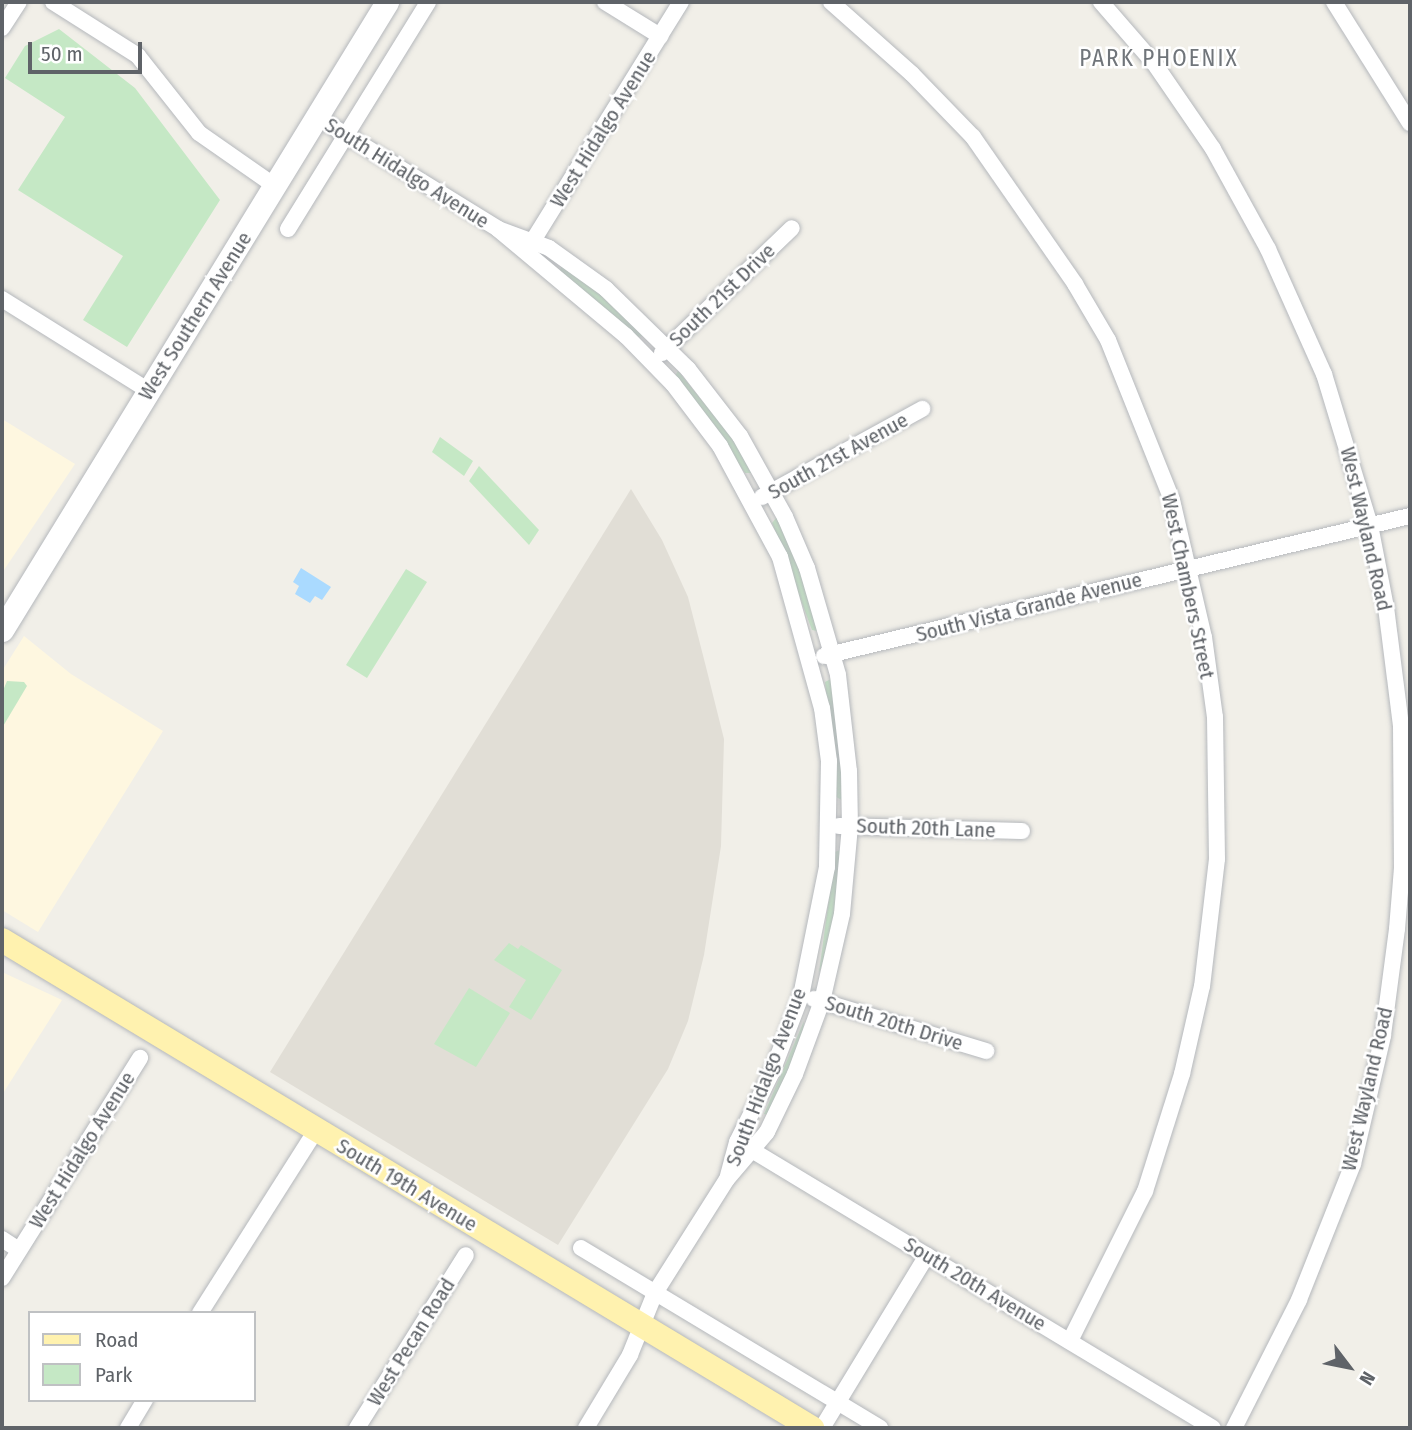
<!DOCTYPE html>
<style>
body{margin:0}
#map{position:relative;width:1412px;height:1430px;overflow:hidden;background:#f1efe8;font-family:"Fira Sans Condensed",sans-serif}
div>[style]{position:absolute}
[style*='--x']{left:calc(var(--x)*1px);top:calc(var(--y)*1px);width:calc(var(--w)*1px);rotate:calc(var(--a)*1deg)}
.commercial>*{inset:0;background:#fef7e0}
.education>*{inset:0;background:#e1ded6}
.green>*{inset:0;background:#c5e8c5}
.water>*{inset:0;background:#aadaff}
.roads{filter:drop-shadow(0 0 2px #b5b8bc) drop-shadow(0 0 2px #b5b8bc)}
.street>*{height:16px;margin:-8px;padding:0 8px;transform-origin:8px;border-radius:8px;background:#fff}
.secondary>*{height:23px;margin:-11.5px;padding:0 11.5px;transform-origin:11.5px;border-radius:11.5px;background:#fff}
.primary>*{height:24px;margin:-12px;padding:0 12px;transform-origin:12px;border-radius:12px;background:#fff2af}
span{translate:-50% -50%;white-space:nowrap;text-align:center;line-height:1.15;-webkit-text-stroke:5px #fff;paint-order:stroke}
.street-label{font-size:21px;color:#5f6368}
.neighbourhood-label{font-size:23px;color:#70757a;letter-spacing:2px}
.frame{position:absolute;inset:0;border:4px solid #5f6368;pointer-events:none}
.legend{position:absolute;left:28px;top:1311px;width:228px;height:91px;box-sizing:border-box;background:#fff;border:2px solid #bfc1c3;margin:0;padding:9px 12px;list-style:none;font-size:21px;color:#5f6368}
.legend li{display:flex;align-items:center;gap:14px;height:35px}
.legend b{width:35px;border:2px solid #bfc1c3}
.north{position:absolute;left:1314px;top:1332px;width:70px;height:70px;-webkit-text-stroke:5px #fff;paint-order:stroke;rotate:122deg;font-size:19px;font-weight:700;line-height:28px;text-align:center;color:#5f6368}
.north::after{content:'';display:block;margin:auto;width:24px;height:32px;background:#5f6368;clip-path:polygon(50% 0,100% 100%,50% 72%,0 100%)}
.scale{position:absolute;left:28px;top:42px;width:114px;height:32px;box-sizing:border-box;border:4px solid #5f6368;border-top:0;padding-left:9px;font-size:21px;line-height:24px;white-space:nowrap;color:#5f6368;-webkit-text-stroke:5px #fff;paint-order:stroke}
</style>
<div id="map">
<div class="commercial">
<i style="clip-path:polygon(2px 419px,75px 464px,2px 573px)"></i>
<i style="clip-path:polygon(24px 636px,71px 674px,163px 731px,38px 932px,2px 910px,2px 671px)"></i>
<i style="clip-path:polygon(2px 972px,62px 1000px,2px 1095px)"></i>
</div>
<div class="education">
<i style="clip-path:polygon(631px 489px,662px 540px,688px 597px,706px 667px,724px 739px,721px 846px,704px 955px,688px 1021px,668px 1069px,558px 1245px,270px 1072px)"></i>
</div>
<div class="green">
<i style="clip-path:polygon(59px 29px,135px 88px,220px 200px,127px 347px,83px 320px,123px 256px,18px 190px,65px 117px,5px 78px,25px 46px)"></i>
<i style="clip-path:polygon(562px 265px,584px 279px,643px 336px,638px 337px,559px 272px)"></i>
<i style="clip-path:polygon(678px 371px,738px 445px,751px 473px,745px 473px,675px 376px)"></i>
<i style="clip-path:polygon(440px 437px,473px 461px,464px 476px,432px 452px)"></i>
<i style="clip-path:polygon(479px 466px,539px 530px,529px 545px,469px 481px)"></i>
<i style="clip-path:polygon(777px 517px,806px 580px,817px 631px,812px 630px,772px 523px)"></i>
<i style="clip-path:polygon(406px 569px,427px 582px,367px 678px,346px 665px)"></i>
<i style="clip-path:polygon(831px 679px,843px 745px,842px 800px,836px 797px,825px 682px)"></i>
<i style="clip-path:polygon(7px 681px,24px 682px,27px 686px,2px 728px,2px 693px)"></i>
<i style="clip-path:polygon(840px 850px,833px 935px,819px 973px,835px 852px)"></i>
<i style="clip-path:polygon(509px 943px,518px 949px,521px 945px,562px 970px,531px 1020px,509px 1007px,526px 980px,494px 960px)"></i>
<i style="clip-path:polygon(469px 988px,510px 1013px,476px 1067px,434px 1044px)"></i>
<i style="clip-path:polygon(804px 1021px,802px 1041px,768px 1115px,764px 1114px)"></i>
</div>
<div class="water">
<i style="clip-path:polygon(301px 568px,331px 587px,322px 600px,315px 596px,310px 603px,295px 594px,299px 586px,293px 582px)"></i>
</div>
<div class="roads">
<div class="street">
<i style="--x:53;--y:2;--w:101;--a:32.4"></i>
<i style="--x:138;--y:56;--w:98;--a:51.6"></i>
<i style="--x:199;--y:133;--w:93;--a:34.9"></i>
<i style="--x:605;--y:2;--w:65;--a:31.7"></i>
<i style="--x:831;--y:2;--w:108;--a:41.6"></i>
<i style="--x:912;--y:74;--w:88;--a:45.9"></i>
<i style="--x:973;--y:137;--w:179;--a:55.2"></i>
<i style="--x:1075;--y:284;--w:65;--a:59.5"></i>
<i style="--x:1108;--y:340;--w:172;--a:68.2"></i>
<i style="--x:1172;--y:500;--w:141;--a:76.9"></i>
<i style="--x:1204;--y:637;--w:81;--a:82.2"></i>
<i style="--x:1215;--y:717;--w:142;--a:89.2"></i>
<i style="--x:1217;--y:859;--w:128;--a:96.7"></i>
<i style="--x:1202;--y:986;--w:90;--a:102.8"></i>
<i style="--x:1182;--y:1074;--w:123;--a:107.5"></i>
<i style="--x:1145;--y:1191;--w:168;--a:116.6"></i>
<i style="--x:1101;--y:2;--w:81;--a:49"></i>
<i style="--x:1154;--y:63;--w:104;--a:55.5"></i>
<i style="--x:1213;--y:149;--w:114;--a:61.2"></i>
<i style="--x:1268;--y:249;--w:137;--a:65.9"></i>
<i style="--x:1324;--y:374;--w:158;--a:73.1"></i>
<i style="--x:1370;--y:525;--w:84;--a:79"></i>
<i style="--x:1386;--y:607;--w:120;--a:82.8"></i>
<i style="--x:1401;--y:726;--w:142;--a:89.6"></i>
<i style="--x:1402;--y:868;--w:61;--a:94.7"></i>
<i style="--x:1397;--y:929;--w:108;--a:97.5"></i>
<i style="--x:1383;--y:1036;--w:131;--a:103.2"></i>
<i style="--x:1353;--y:1164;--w:146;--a:111.7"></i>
<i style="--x:1299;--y:1300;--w:144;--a:116.9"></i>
<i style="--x:1334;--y:2;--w:143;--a:57.9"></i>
<i style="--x:2;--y:28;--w:31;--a:-57"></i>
<i style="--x:317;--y:117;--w:213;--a:31.7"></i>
<i style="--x:498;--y:229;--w:167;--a:39.9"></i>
<i style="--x:626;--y:336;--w:67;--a:45.6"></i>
<i style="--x:673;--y:384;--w:78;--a:52.8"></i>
<i style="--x:720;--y:446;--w:126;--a:61.6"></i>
<i style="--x:780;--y:557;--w:157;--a:74.5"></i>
<i style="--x:822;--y:708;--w:53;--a:82.5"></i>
<i style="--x:829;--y:761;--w:106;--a:91.1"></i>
<i style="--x:827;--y:867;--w:132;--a:101.4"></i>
<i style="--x:801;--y:996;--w:81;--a:110.9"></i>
<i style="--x:772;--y:1072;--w:78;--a:116.6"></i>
<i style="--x:737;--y:1142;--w:35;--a:105"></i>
<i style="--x:288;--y:229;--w:267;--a:-58.3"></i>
<i style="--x:498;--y:229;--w:54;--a:20.4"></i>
<i style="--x:549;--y:248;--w:70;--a:35.7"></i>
<i style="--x:606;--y:289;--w:115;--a:44.3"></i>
<i style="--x:688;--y:369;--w:85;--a:52.2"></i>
<i style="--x:740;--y:436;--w:93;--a:60.9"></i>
<i style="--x:785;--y:517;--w:56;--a:66.7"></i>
<i style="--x:807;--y:568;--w:111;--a:73.8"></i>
<i style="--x:838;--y:675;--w:97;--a:83.5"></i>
<i style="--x:849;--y:771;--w:55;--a:89"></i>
<i style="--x:850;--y:826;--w:88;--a:95.2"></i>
<i style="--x:842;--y:914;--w:89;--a:102.9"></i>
<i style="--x:822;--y:1001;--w:78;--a:110.3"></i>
<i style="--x:795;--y:1074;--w:64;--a:115.8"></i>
<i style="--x:767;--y:1132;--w:62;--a:130.4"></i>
<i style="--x:727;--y:1179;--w:135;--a:122.3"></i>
<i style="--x:655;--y:1293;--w:67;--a:112"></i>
<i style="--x:630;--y:1355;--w:85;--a:121.1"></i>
<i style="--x:529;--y:247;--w:288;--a:-58.2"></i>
<i style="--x:2;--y:299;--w:173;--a:32"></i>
<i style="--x:662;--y:353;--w:180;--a:-43.9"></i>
<i style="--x:762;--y:497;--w:183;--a:-28.8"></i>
<i style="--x:824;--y:656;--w:602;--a:-13.44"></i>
<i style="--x:839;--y:826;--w:183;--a:1.6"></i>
<i style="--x:814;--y:999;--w:180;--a:16.8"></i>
<i style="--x:745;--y:1146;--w:546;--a:31.07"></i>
<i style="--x:2;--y:1239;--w:20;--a:33"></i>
<i style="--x:581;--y:1248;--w:349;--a:31"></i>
<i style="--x:2;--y:1278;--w:260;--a:-57.9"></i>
<i style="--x:200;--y:1313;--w:217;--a:-57.6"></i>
<i style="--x:128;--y:1428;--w:33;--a:-59"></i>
<i style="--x:357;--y:1428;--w:204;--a:-57.8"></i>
<i style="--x:822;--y:1428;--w:202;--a:-58.7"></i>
</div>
<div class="secondary">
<i style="--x:2;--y:630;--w:737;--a:-58.49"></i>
</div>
<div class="primary">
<i style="--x:2;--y:940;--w:946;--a:31.07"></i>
</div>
</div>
<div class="street-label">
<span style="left:603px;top:129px;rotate:-58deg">West Hidalgo Avenue</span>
<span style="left:407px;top:173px;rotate:32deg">South Hidalgo Avenue</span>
<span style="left:722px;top:295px;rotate:-44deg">South 21st Drive</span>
<span style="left:195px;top:316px;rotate:-58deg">West Southern Avenue</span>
<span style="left:838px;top:456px;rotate:-29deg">South 21st Avenue</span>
<span style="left:1366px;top:529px;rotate:77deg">West Wayland Road</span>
<span style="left:1188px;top:586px;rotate:78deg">West Chambers Street</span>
<span style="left:1029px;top:607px;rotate:-14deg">South Vista Grande Avenue</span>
<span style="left:926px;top:828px;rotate:2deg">South 20th Lane</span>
<span style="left:894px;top:1023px;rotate:17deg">South 20th Drive</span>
<span style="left:766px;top:1077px;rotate:-69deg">South Hidalgo Avenue</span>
<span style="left:1367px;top:1089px;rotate:-77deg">West Wayland Road</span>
<span style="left:82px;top:1150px;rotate:-58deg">West Hidalgo Avenue</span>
<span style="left:407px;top:1185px;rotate:31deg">South 19th Avenue</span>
<span style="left:975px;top:1284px;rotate:31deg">South 20th Avenue</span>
<span style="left:411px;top:1342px;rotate:-58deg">West Pecan Road</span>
</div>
<div class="neighbourhood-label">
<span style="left:1159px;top:58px">PARK PHOENIX</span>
</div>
<div class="frame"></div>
<ul class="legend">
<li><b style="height:9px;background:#fff2af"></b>Road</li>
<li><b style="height:19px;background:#c5e8c5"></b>Park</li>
</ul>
<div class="north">N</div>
<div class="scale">50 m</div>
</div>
